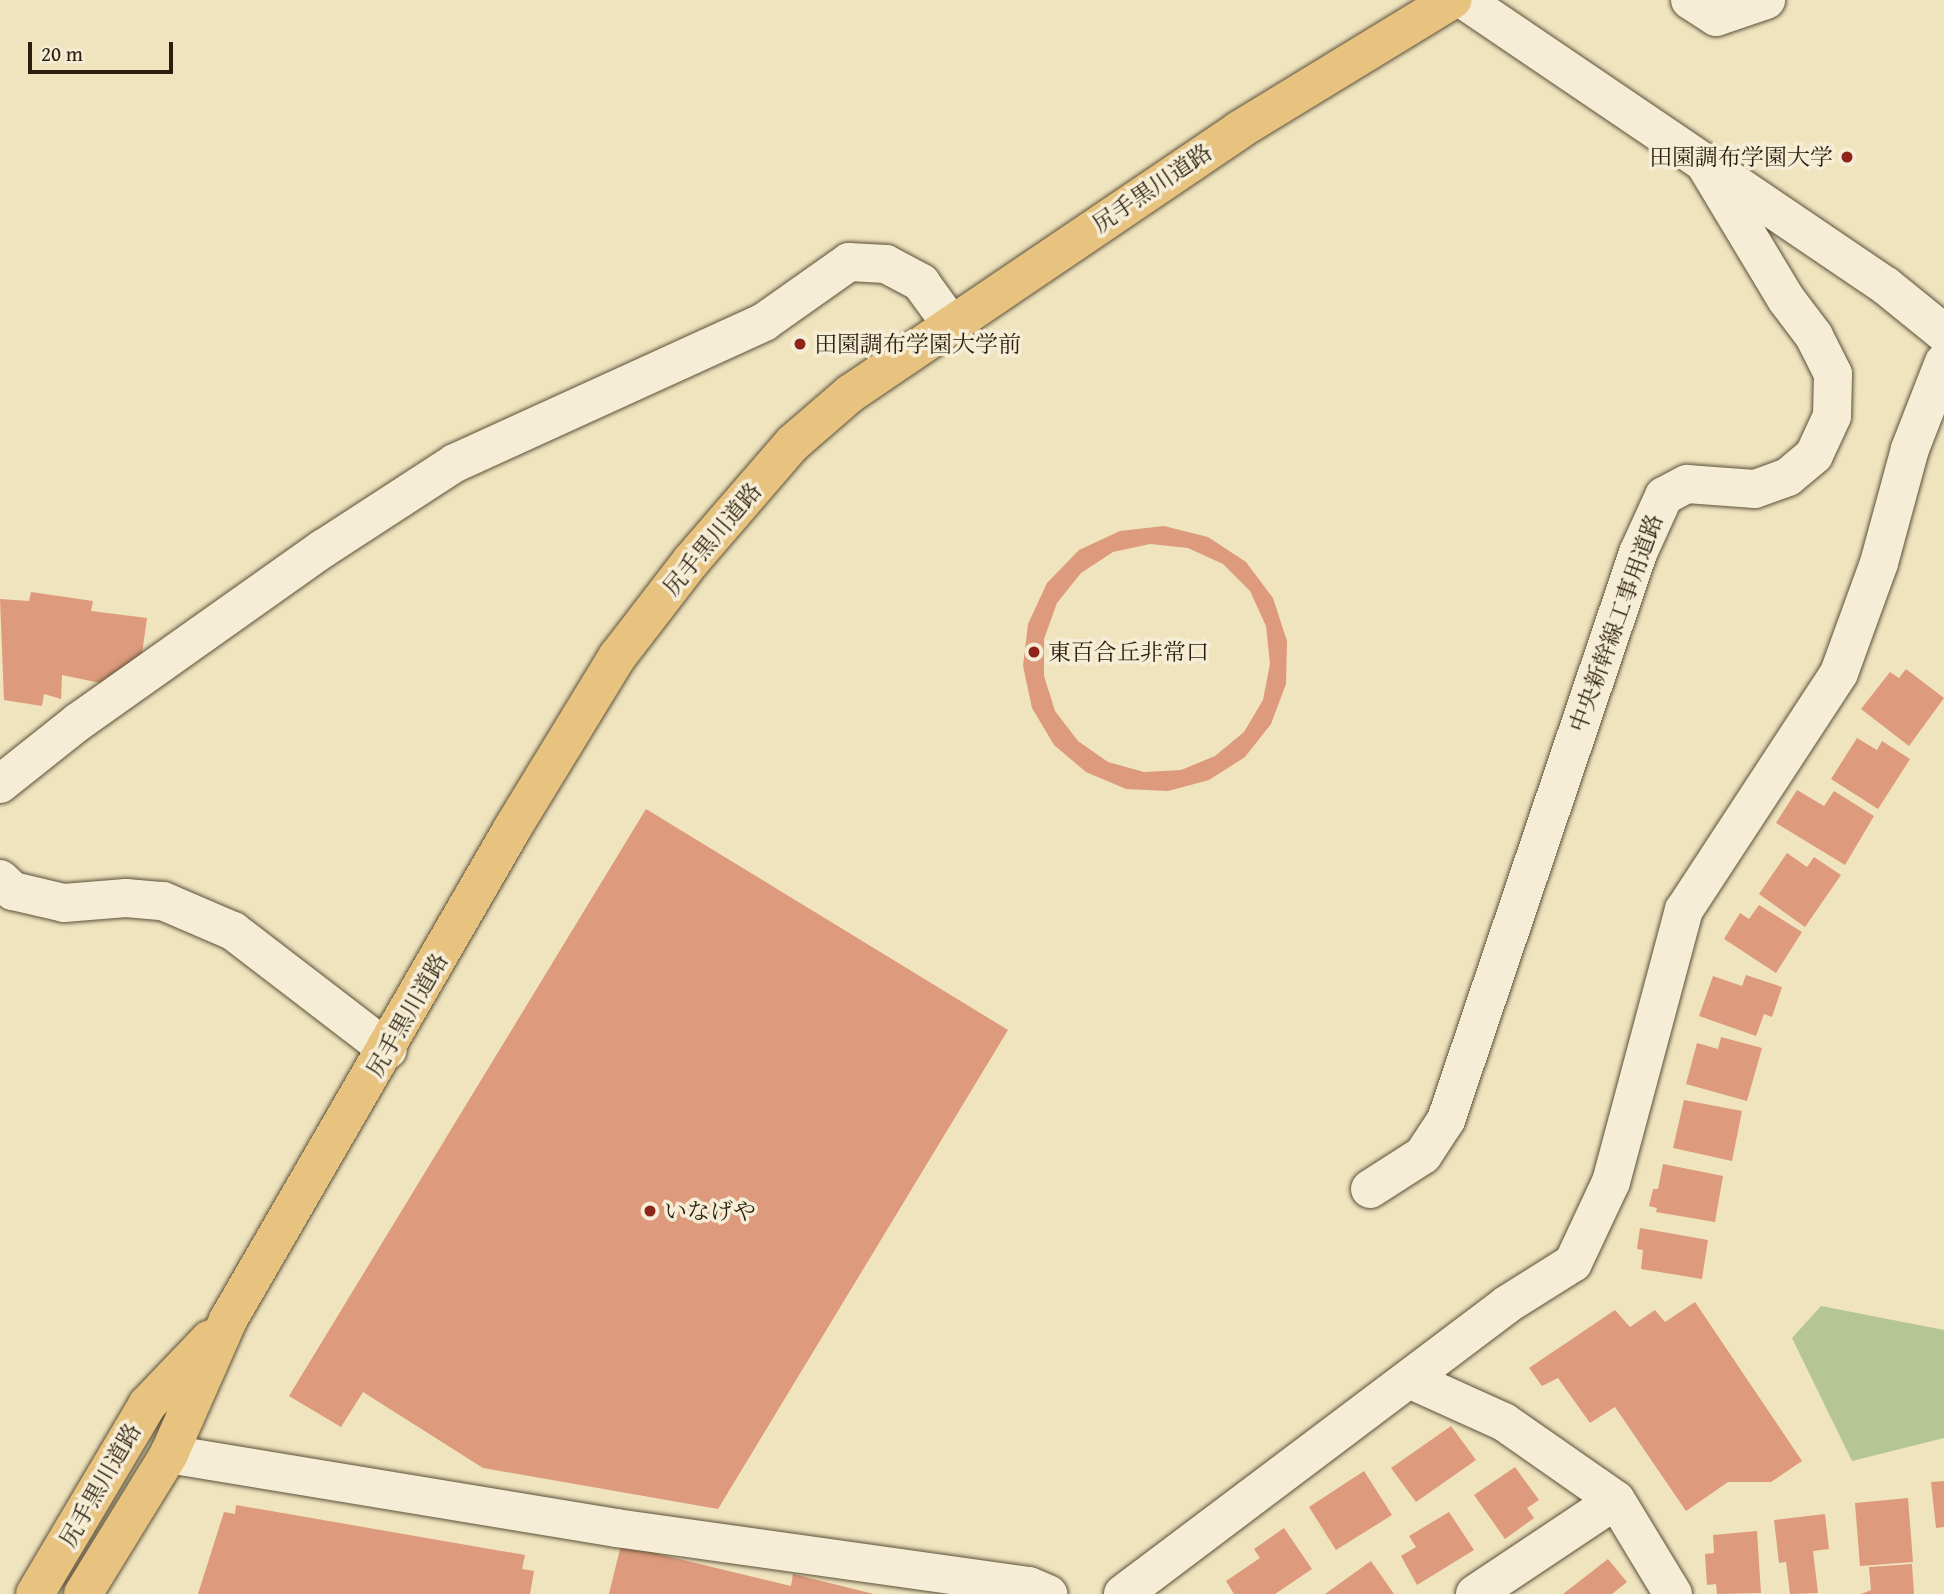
<!DOCTYPE html>
<meta charset="utf-8">
<style>
body{margin:0}
#map{position:relative;width:1944px;height:1594px;overflow:hidden;background:#efe4be;font-family:"Gentium Book Plus","Noto Serif JP",serif}
div>[style]{position:absolute}
[style*='--x']{left:calc(var(--x)*1px);top:calc(var(--y)*1px);width:calc(var(--w)*1px);rotate:calc(var(--a)*1deg)}
.green>*{inset:0;background:#b6c594}
.building>*{inset:0;background:#dd9a7c}
.roads{filter:drop-shadow(0 0 2px #5c503a) drop-shadow(0 0 2px #5c503a)}
.minor>*{height:38px;margin:-19px;padding:0 19px;transform-origin:19px;border-radius:19px;background:#f5edd5}
.major>*{height:38px;margin:-19px;padding:0 19px;transform-origin:19px;border-radius:19px;background:#e8c27f}
.dots>*{width:19px;height:19px;translate:-50% -50%;box-sizing:border-box;border:4px solid #f5edd5;border-radius:50%}
span{translate:-50% -50%;white-space:nowrap;text-align:center;line-height:1.15;-webkit-text-stroke:7px #f5edd5;paint-order:stroke}
.poi-label{font-size:23px;color:#2b1e0e}
.right{translate:-100% -50%;text-align:right}
.left{translate:0 -50%;text-align:left}
.street-label{font-size:23px;color:#2b1e0e}
.scale{position:absolute;left:28px;top:42px;width:145px;height:32px;box-sizing:border-box;border:4px solid #2b1e0e;border-top:0;padding-left:9px;font-size:21px;line-height:24px;white-space:nowrap;color:#2b1e0e;-webkit-text-stroke:5px #f5edd5;paint-order:stroke}
</style>
<div id="map">
<div class="green">
<i style="clip-path:polygon(1821px 1306px,1944px 1330px,1944px 1438px,1852px 1461px,1792px 1338px)"></i>
</div>
<div class="building">
<i style="clip-path:polygon(evenodd,1164px 526px,1208px 537px,1246px 562px,1273px 598px,1287px 641px,1286px 684px,1271px 724px,1245px 757px,1209px 780px,1168px 791px,1126px 789px,1086px 772px,1054px 745px,1032px 708px,1023px 666px,1028px 624px,1047px 583px,1079px 550px,1120px 531px,1164px 526px,1150px 544px,1188px 548px,1223px 564px,1250px 591px,1266px 626px,1270px 664px,1263px 700px,1244px 732px,1215px 756px,1181px 770px,1144px 772px,1108px 762px,1078px 741px,1055px 711px,1044px 676px,1044px 639px,1057px 603px,1081px 573px,1113px 552px,1150px 544px)"></i>
<i style="clip-path:polygon(31px 592px,93px 601px,91px 611px,147px 618px,142px 654px,100px 683px,62px 675px,61px 699px,44px 694px,42px 706px,4px 700px,0 599px,29px 601px)"></i>
<i style="clip-path:polygon(1906px 669px,1944px 698px,1909px 746px,1861px 709px,1890px 672px,1899px 678px)"></i>
<i style="clip-path:polygon(1857px 738px,1877px 750px,1882px 741px,1910px 759px,1878px 809px,1831px 779px)"></i>
<i style="clip-path:polygon(1797px 790px,1824px 806px,1834px 791px,1874px 816px,1845px 865px,1776px 823px)"></i>
<i style="clip-path:polygon(646px 809px,1008px 1030px,718px 1509px,483px 1468px,363px 1392px,341px 1427px,289px 1396px)"></i>
<i style="clip-path:polygon(1787px 853px,1807px 867px,1814px 857px,1841px 875px,1805px 927px,1759px 894px)"></i>
<i style="clip-path:polygon(1759px 905px,1802px 932px,1776px 973px,1724px 939px,1740px 913px,1749px 919px)"></i>
<i style="clip-path:polygon(1746px 975px,1782px 987px,1772px 1017px,1764px 1014px,1756px 1036px,1699px 1016px,1713px 976px,1742px 986px)"></i>
<i style="clip-path:polygon(1721px 1037px,1762px 1048px,1747px 1101px,1686px 1084px,1697px 1043px,1718px 1049px)"></i>
<i style="clip-path:polygon(1684px 1100px,1742px 1111px,1732px 1161px,1673px 1148px)"></i>
<i style="clip-path:polygon(1663px 1164px,1723px 1176px,1715px 1222px,1656px 1212px,1657px 1208px,1649px 1206px,1653px 1189px,1658px 1189px)"></i>
<i style="clip-path:polygon(1640px 1228px,1708px 1240px,1702px 1279px,1641px 1269px,1643px 1250px,1637px 1249px)"></i>
<i style="clip-path:polygon(1695px 1302px,1802px 1461px,1771px 1482px,1728px 1482px,1686px 1511px,1615px 1407px,1590px 1423px,1558px 1378px,1542px 1386px,1529px 1368px,1615px 1310px,1630px 1327px,1655px 1310px,1665px 1322px)"></i>
<i style="clip-path:polygon(1451px 1426px,1476px 1460px,1416px 1502px,1391px 1468px)"></i>
<i style="clip-path:polygon(1515px 1467px,1539px 1500px,1527px 1508px,1534px 1518px,1505px 1539px,1474px 1495px)"></i>
<i style="clip-path:polygon(1364px 1471px,1392px 1515px,1336px 1550px,1309px 1507px)"></i>
<i style="clip-path:polygon(1944px 1481px,1944px 1527px,1936px 1528px,1931px 1482px)"></i>
<i style="clip-path:polygon(1908px 1498px,1913px 1562px,1860px 1566px,1855px 1503px)"></i>
<i style="clip-path:polygon(236px 1505px,525px 1555px,522px 1569px,534px 1571px,530px 1594px,198px 1594px,224px 1512px,235px 1514px)"></i>
<i style="clip-path:polygon(1449px 1512px,1474px 1550px,1417px 1585px,1401px 1556px,1416px 1547px,1409px 1536px)"></i>
<i style="clip-path:polygon(1825px 1514px,1829px 1549px,1813px 1551px,1818px 1593px,1790px 1594px,1786px 1562px,1779px 1563px,1774px 1520px)"></i>
<i style="clip-path:polygon(1284px 1528px,1312px 1569px,1275px 1594px,1234px 1594px,1226px 1581px,1260px 1558px,1254px 1549px)"></i>
<i style="clip-path:polygon(1757px 1531px,1761px 1593px,1717px 1594px,1716px 1584px,1707px 1585px,1705px 1554px,1714px 1553px,1713px 1535px)"></i>
<i style="clip-path:polygon(621px 1545px,791px 1586px,793px 1574px,874px 1594px,609px 1594px)"></i>
<i style="clip-path:polygon(1608px 1559px,1627px 1582px,1612px 1594px,1563px 1594px)"></i>
<i style="clip-path:polygon(1371px 1561px,1394px 1594px,1325px 1594px)"></i>
<i style="clip-path:polygon(1912px 1564px,1914px 1594px,1861px 1594px,1871px 1590px,1869px 1567px)"></i>
</div>
<div class="roads">
<div class="minor">
<i style="--x:1464;--y:0;--w:510;--a:34.13"></i>
<i style="--x:1886;--y:286;--w:75;--a:39"></i>
<i style="--x:1690;--y:0;--w:31;--a:33"></i>
<i style="--x:1716;--y:17;--w:53;--a:-18.8"></i>
<i style="--x:0;--y:784;--w:100;--a:-38.5"></i>
<i style="--x:78;--y:722;--w:301;--a:-35.3"></i>
<i style="--x:324;--y:548;--w:156;--a:-33"></i>
<i style="--x:455;--y:463;--w:340;--a:-24.5"></i>
<i style="--x:764;--y:322;--w:104;--a:-35.2"></i>
<i style="--x:849;--y:262;--w:37;--a:3"></i>
<i style="--x:886;--y:264;--w:40;--a:28"></i>
<i style="--x:921;--y:283;--w:49;--a:54.1"></i>
<i style="--x:0;--y:879;--w:18;--a:43"></i>
<i style="--x:13;--y:891;--w:52;--a:13.2"></i>
<i style="--x:64;--y:903;--w:62;--a:-4.6"></i>
<i style="--x:126;--y:898;--w:37;--a:5"></i>
<i style="--x:163;--y:901;--w:76;--a:23.2"></i>
<i style="--x:233;--y:931;--w:195;--a:37.5"></i>
<i style="--x:1370;--y:1189;--w:63;--a:-32.7"></i>
<i style="--x:1423;--y:1155;--w:42;--a:-56.7"></i>
<i style="--x:1446;--y:1120;--w:599;--a:-71.29"></i>
<i style="--x:1638;--y:553;--w:63;--a:-65.5"></i>
<i style="--x:1664;--y:496;--w:26;--a:-28"></i>
<i style="--x:1687;--y:484;--w:68;--a:4.2"></i>
<i style="--x:1755;--y:489;--w:35;--a:-20"></i>
<i style="--x:1788;--y:477;--w:34;--a:-40"></i>
<i style="--x:1814;--y:455;--w:43;--a:-65.2"></i>
<i style="--x:1832;--y:416;--w:42;--a:-88.6"></i>
<i style="--x:1833;--y:374;--w:42;--a:-116.6"></i>
<i style="--x:1814;--y:336;--w:46;--a:-127.1"></i>
<i style="--x:1786;--y:299;--w:157;--a:-121"></i>
<i style="--x:1411;--y:1380;--w:102;--a:24.3"></i>
<i style="--x:1504;--y:1422;--w:136;--a:34.9"></i>
<i style="--x:1616;--y:1500;--w:110;--a:58.8"></i>
<i style="--x:169;--y:1454;--w:453;--a:9.4"></i>
<i style="--x:616;--y:1528;--w:417;--a:8"></i>
<i style="--x:1029;--y:1586;--w:21;--a:23"></i>
<i style="--x:1123;--y:1594;--w:480;--a:-37"></i>
<i style="--x:1506;--y:1305;--w:79;--a:-32.1"></i>
<i style="--x:1573;--y:1263;--w:89;--a:-64.9"></i>
<i style="--x:1611;--y:1182;--w:282;--a:-75"></i>
<i style="--x:1684;--y:910;--w:283;--a:-56.8"></i>
<i style="--x:1839;--y:673;--w:117;--a:-70"></i>
<i style="--x:1879;--y:563;--w:118;--a:-74.8"></i>
<i style="--x:1910;--y:449;--w:93;--a:-68.7"></i>
<i style="--x:1475;--y:1594;--w:169;--a:-33.7"></i>
</div>
<div class="major">
<i style="--x:35;--y:1594;--w:220;--a:-59.3"></i>
<i style="--x:147;--y:1405;--w:91;--a:-46.3"></i>
<i style="--x:83;--y:1594;--w:164;--a:-58.4"></i>
<i style="--x:169;--y:1454;--w:146;--a:-66.2"></i>
<i style="--x:228;--y:1320;--w:567;--a:-59.95"></i>
<i style="--x:512;--y:829;--w:202;--a:-58.6"></i>
<i style="--x:617;--y:657;--w:121;--a:-52.4"></i>
<i style="--x:691;--y:561;--w:156;--a:-49.2"></i>
<i style="--x:793;--y:443;--w:77;--a:-40.8"></i>
<i style="--x:851;--y:393;--w:469;--a:-34.1"></i>
<i style="--x:1239;--y:130;--w:250;--a:-31.4"></i>
</div>
</div>
<div class="dots">
<i style="left:1847px;top:157px;background:#8f2418"></i>
<i style="left:800px;top:344px;background:#8f2418"></i>
<i style="left:1034px;top:652px;background:#8f2418"></i>
<i style="left:650px;top:1211px;background:#8f2418"></i>
</div>
<div class="poi-label">
<span class="right" style="left:1833px;top:157px">田園調布学園大学</span>
<span class="left" style="left:814px;top:344px">田園調布学園大学前</span>
<span class="left" style="left:1048px;top:652px">東百合丘非常口</span>
<span class="left" style="left:664px;top:1211px">いなげや</span>
</div>
<div class="street-label">
<span style="left:1152px;top:188px;rotate:-34deg">尻手黒川道路</span>
<span style="left:712px;top:539px;rotate:-50deg">尻手黒川道路</span>
<span style="left:1616px;top:623px;rotate:-70deg">中央新幹線工事用道路</span>
<span style="left:407px;top:1015px;rotate:-60deg">尻手黒川道路</span>
<span style="left:100px;top:1485px;rotate:-60deg">尻手黒川道路</span>
</div>
<div class="scale">20 m</div>
</div>
